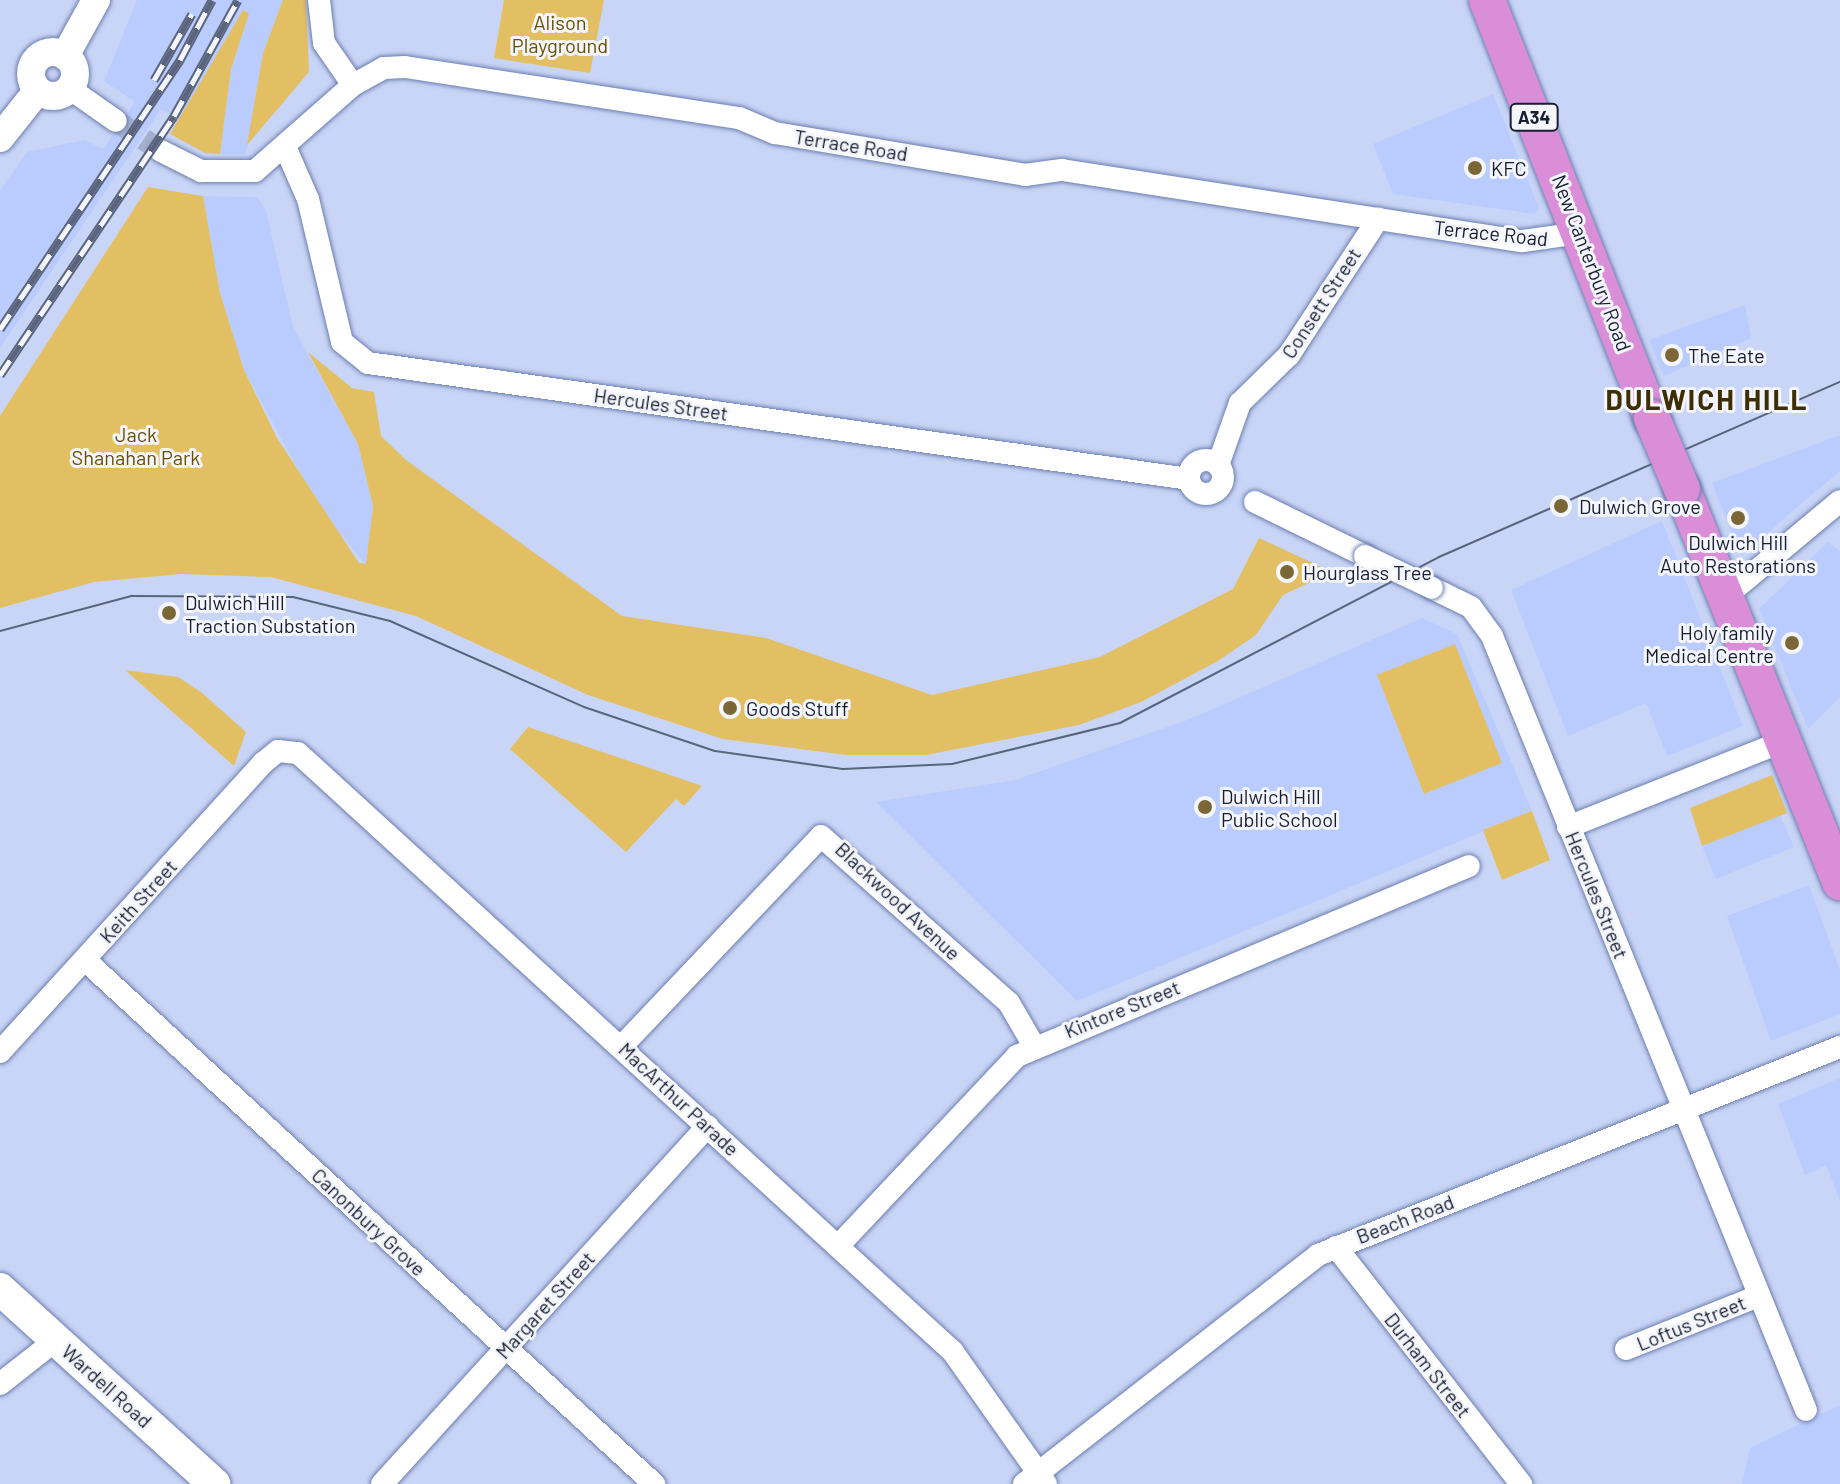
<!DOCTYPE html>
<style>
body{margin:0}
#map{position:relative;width:1840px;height:1484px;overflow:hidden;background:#c8d5f6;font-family:Barlow,sans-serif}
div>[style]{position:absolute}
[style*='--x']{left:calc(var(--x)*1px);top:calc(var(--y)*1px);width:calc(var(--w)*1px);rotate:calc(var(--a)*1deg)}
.built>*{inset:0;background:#b9ccfd}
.green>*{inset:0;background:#e3bf64}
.minor-tunnel>*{height:22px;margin-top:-11px;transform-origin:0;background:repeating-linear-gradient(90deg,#a5b0cf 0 22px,transparent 0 33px)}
.roads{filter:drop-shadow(0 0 2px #6c7eb0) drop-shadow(0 0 2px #6c7eb0)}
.minor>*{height:22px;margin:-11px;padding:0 11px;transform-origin:11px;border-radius:11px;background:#fff}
.minor>.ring{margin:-11px;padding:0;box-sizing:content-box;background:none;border:22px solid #fff;border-radius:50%}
.tertiary>*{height:28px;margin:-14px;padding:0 14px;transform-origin:14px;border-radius:14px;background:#fff}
.tertiary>.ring{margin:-14px;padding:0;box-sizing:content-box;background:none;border:28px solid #fff;border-radius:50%}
.secondary>*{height:32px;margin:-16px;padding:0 16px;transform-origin:16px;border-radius:16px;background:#fff}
.trunk>*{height:36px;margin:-18px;padding:0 18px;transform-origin:18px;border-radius:18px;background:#db8ed8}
.tram>*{height:2px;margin:-1px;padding:0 1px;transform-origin:1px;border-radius:1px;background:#5a647d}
.rail>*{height:9px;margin-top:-4.5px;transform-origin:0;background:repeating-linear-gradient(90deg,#f4f6fc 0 18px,#5a647d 0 36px);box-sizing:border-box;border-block:2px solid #5a647d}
.bridges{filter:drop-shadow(0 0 2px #6c7eb0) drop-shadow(0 0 2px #6c7eb0)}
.minor-bridge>*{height:22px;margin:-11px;padding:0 11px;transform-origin:11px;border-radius:11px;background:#fff}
.trunk-bridge>*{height:36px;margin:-18px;padding:0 18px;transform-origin:18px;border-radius:18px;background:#db8ed8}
.dots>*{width:22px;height:22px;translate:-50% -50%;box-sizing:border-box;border:4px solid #f4f6fc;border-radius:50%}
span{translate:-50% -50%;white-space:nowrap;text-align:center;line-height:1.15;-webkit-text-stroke:6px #f4f6fc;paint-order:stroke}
.shield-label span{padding:2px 6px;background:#f4f6fc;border:2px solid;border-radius:6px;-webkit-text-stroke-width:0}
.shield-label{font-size:18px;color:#171e32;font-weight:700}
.park-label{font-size:20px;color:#674f01}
.street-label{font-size:20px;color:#171e32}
.poi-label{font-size:20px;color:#171e32}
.left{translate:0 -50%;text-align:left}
.right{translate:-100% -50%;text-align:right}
.district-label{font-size:28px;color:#3d2e04;font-weight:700;letter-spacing:2px}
</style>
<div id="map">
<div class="built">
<i style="clip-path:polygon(137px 0,283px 0,263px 53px,246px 154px,220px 154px,231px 69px,249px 15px,243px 10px,181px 121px,161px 109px,0 348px,0 190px,27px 152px,84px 140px,103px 149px,135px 102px,104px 81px)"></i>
<i style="clip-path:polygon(1493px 94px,1539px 208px,1535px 214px,1393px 194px,1373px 144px)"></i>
<i style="clip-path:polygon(203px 196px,258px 197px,266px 211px,293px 327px,358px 444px,373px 506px,366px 565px,317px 504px,244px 370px,220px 293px)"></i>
<i style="clip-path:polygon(1745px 305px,1751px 338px,1664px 376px,1649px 340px)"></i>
<i style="clip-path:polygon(1840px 435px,1840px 471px,1741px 555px,1712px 483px)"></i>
<i style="clip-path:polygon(1662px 521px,1743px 726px,1667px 756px,1646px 703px,1568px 736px,1511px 590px)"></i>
<i style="clip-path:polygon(1828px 542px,1840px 551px,1840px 697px,1808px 729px,1759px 609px)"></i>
<i style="clip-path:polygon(1422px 618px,1457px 634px,1532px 811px,1077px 1001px,876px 802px,1015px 780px,1190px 719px)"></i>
<i style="clip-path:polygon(1780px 815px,1794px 847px,1716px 879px,1702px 846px)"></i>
<i style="clip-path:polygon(1809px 885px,1840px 970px,1840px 1014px,1771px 1041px,1727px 916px)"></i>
<i style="clip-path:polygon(1840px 1078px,1840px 1201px,1826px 1165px,1805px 1175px,1778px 1104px)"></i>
<i style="clip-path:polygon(1840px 1405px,1840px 1484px,1742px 1484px,1750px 1448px)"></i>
</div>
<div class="green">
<i style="clip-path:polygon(283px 0,306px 0,309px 72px,247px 145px,263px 53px)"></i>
<i style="clip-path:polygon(504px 0,604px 0,590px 73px,494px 58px)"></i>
<i style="clip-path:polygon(243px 10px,249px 14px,231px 69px,220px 154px,205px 153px,170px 134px)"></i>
<i style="clip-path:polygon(148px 187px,203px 196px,220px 293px,244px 370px,277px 438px,359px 563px,366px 564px,373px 506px,358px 444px,308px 352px,352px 388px,374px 392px,381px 436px,406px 460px,622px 616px,766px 638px,932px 695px,1100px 657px,1233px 589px,1259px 538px,1332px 572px,1283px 595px,1256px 635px,1218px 661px,1141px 702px,1079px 725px,926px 755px,846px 755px,723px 739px,588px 695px,416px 616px,271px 577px,181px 574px,94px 582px,0 608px,0 416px)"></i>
<i style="clip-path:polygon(1455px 644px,1502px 763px,1424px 794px,1377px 675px)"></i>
<i style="clip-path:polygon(125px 670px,178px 677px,201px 692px,246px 732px,234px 766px)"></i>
<i style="clip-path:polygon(528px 727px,650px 768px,702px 786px,684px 806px,676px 799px,626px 852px,510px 749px)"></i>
<i style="clip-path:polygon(1772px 775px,1787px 813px,1702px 846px,1690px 808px)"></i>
<i style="clip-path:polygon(1532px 811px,1550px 860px,1502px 880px,1483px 830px)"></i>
</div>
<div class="minor-tunnel">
<i style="--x:116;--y:121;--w:54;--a:33.7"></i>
</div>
<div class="roads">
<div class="minor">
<i style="--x:319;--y:0;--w:43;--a:83.4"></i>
<i style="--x:324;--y:43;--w:51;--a:55.4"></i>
<i style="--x:69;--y:88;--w:57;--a:35.1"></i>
<i style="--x:286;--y:149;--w:55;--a:66.3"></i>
<i style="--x:308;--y:199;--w:147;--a:76.6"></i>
<i style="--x:342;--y:342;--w:33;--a:39"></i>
<i style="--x:368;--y:363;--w:829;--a:8.04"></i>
<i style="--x:161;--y:151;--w:45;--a:26.6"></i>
<i style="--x:201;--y:171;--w:54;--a:0"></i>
<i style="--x:255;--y:171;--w:130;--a:-41.3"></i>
<i style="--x:353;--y:85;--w:35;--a:-29"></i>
<i style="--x:384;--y:68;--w:21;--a:-3"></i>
<i style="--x:405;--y:67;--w:338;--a:8.7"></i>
<i style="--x:739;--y:118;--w:39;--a:23"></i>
<i style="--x:775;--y:133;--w:254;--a:9.5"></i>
<i style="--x:1025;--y:175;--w:37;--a:-8"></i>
<i style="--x:1062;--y:170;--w:466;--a:8.8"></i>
<i style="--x:1523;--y:241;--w:59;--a:-7.9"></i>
<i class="ring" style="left:1189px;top:460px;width:12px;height:12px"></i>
<i style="--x:1218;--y:465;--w:66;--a:-70.5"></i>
<i style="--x:1240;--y:403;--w:69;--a:-44.4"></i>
<i style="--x:1289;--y:355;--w:163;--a:-56.8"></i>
<i style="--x:1255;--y:502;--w:123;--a:26.1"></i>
<i style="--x:1432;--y:588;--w:43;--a:26"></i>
<i style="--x:1471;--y:607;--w:36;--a:54"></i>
<i style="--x:1492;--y:636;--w:835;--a:67.92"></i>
<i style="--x:1726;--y:596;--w:148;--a:-39.8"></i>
<i style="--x:1568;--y:827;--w:232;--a:-21.7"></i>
<i style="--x:85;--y:960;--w:774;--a:42.64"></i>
<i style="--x:622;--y:1046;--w:289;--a:-46.5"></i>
<i style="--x:821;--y:836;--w:251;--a:41.6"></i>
<i style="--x:1009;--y:1003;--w:50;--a:59.8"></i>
<i style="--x:0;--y:1052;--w:391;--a:-47.7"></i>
<i style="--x:263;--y:763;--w:19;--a:-39"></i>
<i style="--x:278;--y:751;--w:20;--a:6"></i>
<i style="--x:298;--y:753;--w:888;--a:42.44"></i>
<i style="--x:953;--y:1352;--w:161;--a:54.8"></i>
<i style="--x:839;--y:1245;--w:260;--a:-46.7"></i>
<i style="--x:1017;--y:1056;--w:490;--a:-22.8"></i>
<i style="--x:1336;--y:1247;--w:301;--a:52"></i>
<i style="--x:1626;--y:1349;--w:140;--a:-21.8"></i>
<i style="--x:0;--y:1384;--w:71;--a:-38.2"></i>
<i style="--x:382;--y:1484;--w:484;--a:-47.7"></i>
<i style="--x:1024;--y:1484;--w:373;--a:-37.9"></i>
<i style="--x:1318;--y:1255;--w:562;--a:-21.73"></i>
</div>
<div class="tertiary">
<i class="ring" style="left:31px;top:52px;width:16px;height:16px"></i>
<i style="--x:65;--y:56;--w:64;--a:-61"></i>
<i style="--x:0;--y:138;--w:61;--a:-51.6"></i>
</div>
<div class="secondary">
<i style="--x:0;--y:1289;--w:290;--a:42.3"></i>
</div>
<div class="trunk">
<i style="--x:1487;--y:0;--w:449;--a:68.5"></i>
<i style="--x:1682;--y:489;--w:424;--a:68.1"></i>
</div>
</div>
<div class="tram">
<i style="--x:0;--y:631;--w:137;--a:-14.9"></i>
<i style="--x:132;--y:596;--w:161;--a:0.4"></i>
<i style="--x:293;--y:597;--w:100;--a:13.9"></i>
<i style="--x:390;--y:621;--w:212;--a:23.9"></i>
<i style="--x:584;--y:707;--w:138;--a:18.6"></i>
<i style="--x:715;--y:751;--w:129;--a:8"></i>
<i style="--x:843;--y:769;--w:109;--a:-2.6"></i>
<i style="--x:952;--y:764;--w:173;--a:-13.7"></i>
<i style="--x:1120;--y:723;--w:360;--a:-27.5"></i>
<i style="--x:1439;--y:557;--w:438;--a:-23.6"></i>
</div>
<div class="rail">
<i style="--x:154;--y:80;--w:76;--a:-60.1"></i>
<i style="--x:0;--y:329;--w:324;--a:-56.2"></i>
<i style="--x:180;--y:60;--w:68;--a:-61.9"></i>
<i style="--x:0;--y:375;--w:312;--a:-56.1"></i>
<i style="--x:174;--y:116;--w:132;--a:-61.1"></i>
</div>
<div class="bridges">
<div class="minor-bridge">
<i style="--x:1365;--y:556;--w:74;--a:25.5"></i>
</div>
<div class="trunk-bridge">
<i style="--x:1652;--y:418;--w:77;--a:67.1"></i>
</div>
</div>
<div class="dots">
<i style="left:1475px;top:168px;background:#7b6736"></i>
<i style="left:1672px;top:355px;background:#7b6736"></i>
<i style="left:1561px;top:506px;background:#7b6736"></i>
<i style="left:1738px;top:518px;background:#7b6736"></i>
<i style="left:1287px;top:572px;background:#7b6736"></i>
<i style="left:169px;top:613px;background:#7b6736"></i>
<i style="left:1792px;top:643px;background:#7b6736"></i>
<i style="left:730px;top:708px;background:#7b6736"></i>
<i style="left:1205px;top:807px;background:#7b6736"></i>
</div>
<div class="shield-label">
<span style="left:1534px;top:117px">A34</span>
</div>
<div class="park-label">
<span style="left:560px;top:34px">Alison<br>Playground</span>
<span style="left:136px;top:446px">Jack<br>Shanahan Park</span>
</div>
<div class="street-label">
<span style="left:851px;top:145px;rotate:9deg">Terrace Road</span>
<span style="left:1491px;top:233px;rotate:6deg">Terrace Road</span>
<span style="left:1592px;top:263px;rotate:69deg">New Canterbury Road</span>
<span style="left:1321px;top:303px;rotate:-57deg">Consett Street</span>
<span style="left:661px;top:404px;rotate:8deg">Hercules Street</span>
<span style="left:1597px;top:895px;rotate:68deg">Hercules Street</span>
<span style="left:138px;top:901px;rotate:-48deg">Keith Street</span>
<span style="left:898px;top:901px;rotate:43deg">Blackwood Avenue</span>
<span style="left:1122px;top:1009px;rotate:-22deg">Kintore Street</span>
<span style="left:679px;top:1099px;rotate:43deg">MacArthur Parade</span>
<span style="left:1405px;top:1219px;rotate:-21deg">Beach Road</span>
<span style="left:369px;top:1222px;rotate:43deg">Canonbury Grove</span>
<span style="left:545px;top:1305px;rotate:-48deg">Margaret Street</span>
<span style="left:1691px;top:1323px;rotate:-22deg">Loftus Street</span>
<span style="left:1428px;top:1365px;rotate:52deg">Durham Street</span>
<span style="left:107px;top:1386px;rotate:42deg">Wardell Road</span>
</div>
<div class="poi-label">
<span class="left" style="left:1491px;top:168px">KFC</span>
<span class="left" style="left:1688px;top:355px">The Eate</span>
<span class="left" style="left:1579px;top:506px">Dulwich Grove</span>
<span style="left:1738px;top:554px">Dulwich Hill<br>Auto Restorations</span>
<span class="left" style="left:1303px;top:572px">Hourglass Tree</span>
<span class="left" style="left:185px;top:614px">Dulwich Hill<br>Traction Substation</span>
<span class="right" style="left:1774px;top:644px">Holy family<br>Medical Centre</span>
<span class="left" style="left:746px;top:708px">Goods Stuff</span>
<span class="left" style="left:1221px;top:808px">Dulwich Hill<br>Public School</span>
</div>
<div class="district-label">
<span style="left:1707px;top:399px">DULWICH HILL</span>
</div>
</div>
